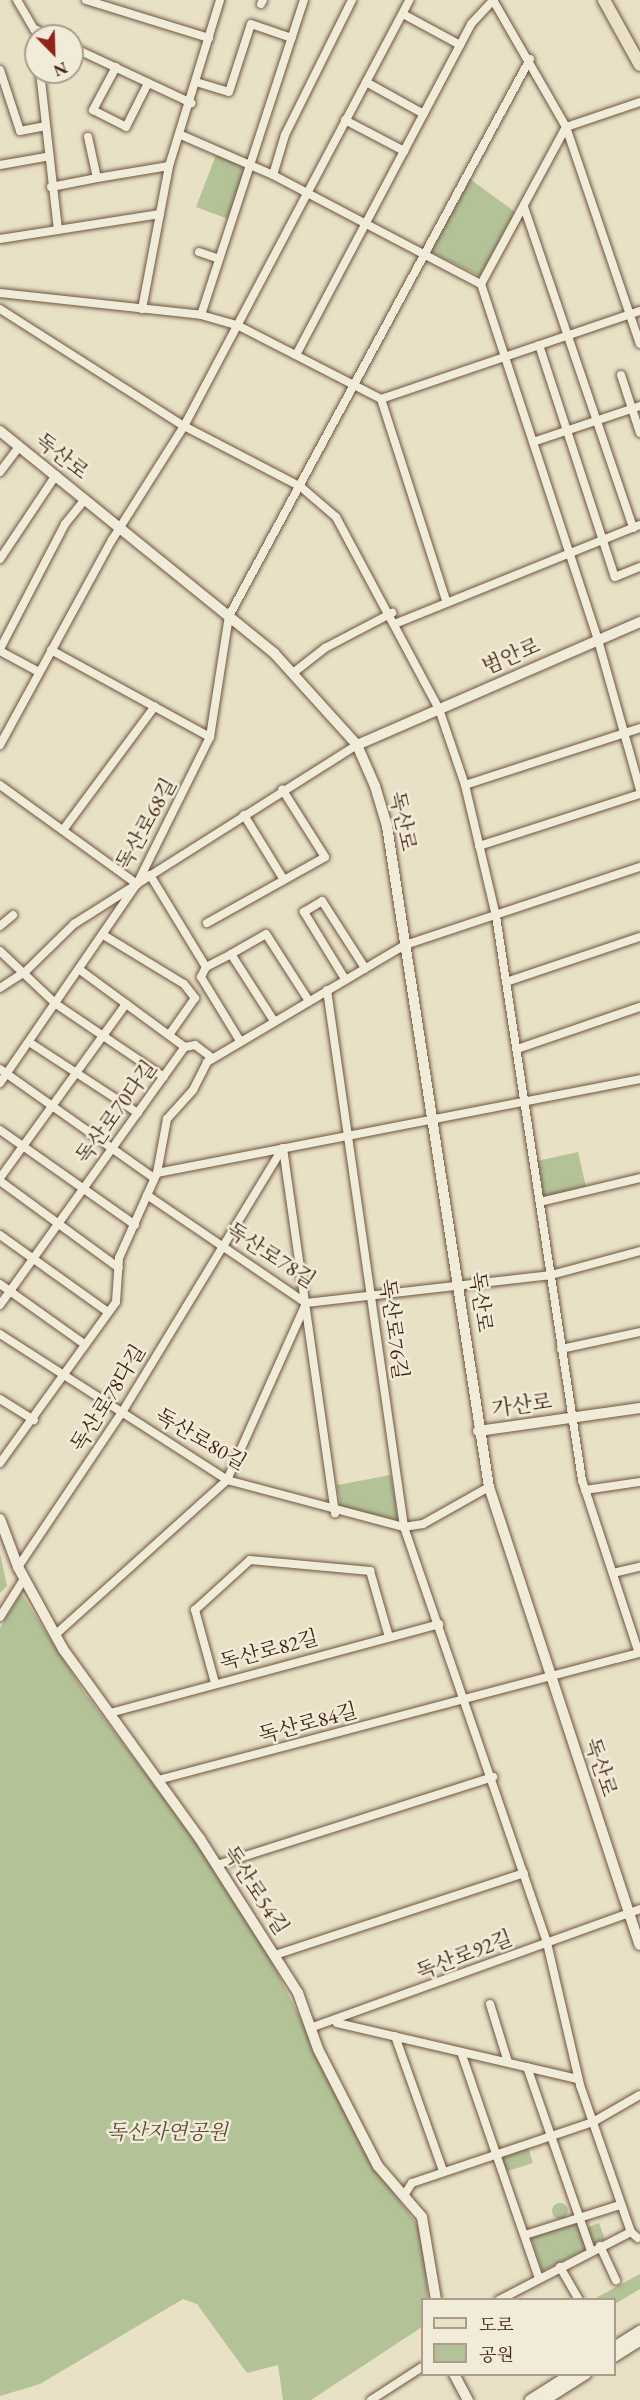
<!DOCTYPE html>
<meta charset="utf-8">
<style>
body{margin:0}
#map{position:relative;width:640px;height:2400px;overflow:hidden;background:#e9e1c6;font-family:"EB Garamond","Noto Serif KR",serif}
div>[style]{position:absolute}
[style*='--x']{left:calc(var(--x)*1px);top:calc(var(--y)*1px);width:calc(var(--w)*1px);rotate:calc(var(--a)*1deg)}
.green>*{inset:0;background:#b4c397}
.round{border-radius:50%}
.roads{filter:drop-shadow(0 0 2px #705340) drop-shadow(0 0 2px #705340)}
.street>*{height:8px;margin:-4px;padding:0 4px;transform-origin:4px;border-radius:4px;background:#f1ecda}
.secondary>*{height:10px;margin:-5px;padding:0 5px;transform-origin:5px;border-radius:5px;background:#f1ecda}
.primary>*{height:12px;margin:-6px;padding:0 6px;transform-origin:6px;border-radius:6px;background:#e9e1c6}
span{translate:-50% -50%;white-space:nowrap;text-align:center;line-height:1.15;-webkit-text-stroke:5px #f1ecda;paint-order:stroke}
.street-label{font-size:21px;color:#472413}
.park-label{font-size:21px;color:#624c34;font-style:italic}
.legend{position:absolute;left:421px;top:2298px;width:195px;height:78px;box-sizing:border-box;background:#f1ecda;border:2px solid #ad9c8a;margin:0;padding:8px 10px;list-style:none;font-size:18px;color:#472413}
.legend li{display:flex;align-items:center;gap:12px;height:30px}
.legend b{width:30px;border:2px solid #ad9c8a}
.north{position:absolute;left:24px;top:24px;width:60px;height:60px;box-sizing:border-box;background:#f1ecda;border:2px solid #ad9c8a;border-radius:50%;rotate:157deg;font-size:16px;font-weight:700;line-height:24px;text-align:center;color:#472413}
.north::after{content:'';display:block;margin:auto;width:21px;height:27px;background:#8f2418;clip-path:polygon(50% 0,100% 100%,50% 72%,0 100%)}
</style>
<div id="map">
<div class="green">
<i style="clip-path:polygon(216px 155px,249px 169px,231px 220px,196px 207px)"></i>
<i style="clip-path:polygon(470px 179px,515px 212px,480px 276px,431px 252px)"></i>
<i style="clip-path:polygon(578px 1152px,586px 1187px,543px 1198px,537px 1161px)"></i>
<i style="clip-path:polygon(391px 1475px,398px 1520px,341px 1507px,337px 1485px)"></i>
<i style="clip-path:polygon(0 1553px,7px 1586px,0 1593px)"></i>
<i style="clip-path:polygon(21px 1593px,84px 1692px,192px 1835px,270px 1958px,377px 2171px,422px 2231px,428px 2299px,422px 2300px,422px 2327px,311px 2400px,283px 2400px,278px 2365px,247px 2373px,197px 2304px,183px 2299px,40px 2384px,0 2396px,0 1628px)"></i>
<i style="clip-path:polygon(528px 2147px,533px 2163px,505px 2172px,499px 2153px)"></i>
<i class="round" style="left:552px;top:2203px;width:16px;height:16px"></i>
<i style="clip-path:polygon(578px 2222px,587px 2249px,542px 2271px,531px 2237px)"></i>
<i style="clip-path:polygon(599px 2223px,605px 2239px,592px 2244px,586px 2228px)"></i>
<i style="clip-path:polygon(640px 2274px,640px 2289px,615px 2304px,614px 2300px,594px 2299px)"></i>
</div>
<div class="roads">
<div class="street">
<i style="--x:17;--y:0;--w:42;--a:59.7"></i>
<i style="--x:86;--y:0;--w:129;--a:17.2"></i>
<i style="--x:493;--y:0;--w:146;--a:60.1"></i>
<i style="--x:566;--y:127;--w:229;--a:71.2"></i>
<i style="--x:261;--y:4;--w:4;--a:-63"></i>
<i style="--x:403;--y:14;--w:65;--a:28.5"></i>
<i style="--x:37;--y:30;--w:13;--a:27"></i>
<i style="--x:72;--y:47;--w:132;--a:25.2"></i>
<i style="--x:116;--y:67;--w:49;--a:118.1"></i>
<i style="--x:93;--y:110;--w:37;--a:27"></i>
<i style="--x:126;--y:127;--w:49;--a:-63.4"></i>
<i style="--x:0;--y:70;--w:64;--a:71.8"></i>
<i style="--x:20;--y:131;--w:25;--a:-11"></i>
<i style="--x:40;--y:72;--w:159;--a:83.5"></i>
<i style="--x:196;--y:82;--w:34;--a:17"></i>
<i style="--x:229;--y:92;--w:71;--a:-72.1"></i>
<i style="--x:251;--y:24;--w:43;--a:18.9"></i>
<i style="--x:366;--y:82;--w:66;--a:28.9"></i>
<i style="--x:640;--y:102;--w:78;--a:161.3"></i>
<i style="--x:566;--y:127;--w:179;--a:118.4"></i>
<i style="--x:481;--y:284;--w:375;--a:71.8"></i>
<i style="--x:598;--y:640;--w:155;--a:74.3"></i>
<i style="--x:345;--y:120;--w:67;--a:27.7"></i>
<i style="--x:181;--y:135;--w:100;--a:23.5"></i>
<i style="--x:273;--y:175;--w:235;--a:27.7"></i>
<i style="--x:0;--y:165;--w:47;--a:-9.9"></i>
<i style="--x:273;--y:175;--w:42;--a:-73.3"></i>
<i style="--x:285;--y:135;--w:151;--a:-63.6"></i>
<i style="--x:97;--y:178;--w:73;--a:-9.5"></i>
<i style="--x:51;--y:187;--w:47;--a:-11.1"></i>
<i style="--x:97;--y:178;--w:42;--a:-102.4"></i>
<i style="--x:524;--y:207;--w:339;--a:71.2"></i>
<i style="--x:0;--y:239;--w:162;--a:-8.9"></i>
<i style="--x:199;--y:252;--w:21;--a:19"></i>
<i style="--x:0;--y:293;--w:202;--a:6.2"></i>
<i style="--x:201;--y:315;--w:37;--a:16"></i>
<i style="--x:237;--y:325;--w:162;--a:27.2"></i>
<i style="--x:381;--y:399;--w:274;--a:-18.8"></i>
<i style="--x:0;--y:309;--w:218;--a:32.5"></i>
<i style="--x:184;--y:426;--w:132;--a:27.5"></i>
<i style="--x:301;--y:487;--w:46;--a:40.6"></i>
<i style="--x:336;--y:517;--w:218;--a:61.8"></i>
<i style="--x:439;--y:709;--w:80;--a:71.1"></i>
<i style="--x:465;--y:785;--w:135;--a:76.7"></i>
<i style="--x:496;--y:916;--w:571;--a:81.33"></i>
<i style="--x:582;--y:1480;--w:182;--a:71.8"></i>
<i style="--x:142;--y:309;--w:146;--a:-79.3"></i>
<i style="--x:169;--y:166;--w:174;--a:-72.9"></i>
<i style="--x:201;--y:315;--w:331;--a:-71.9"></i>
<i style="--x:539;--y:345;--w:244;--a:71.9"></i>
<i style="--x:615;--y:577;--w:27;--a:-22"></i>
<i style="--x:296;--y:355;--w:374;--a:-62.1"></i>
<i style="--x:471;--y:24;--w:33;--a:-47"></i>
<i style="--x:621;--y:375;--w:61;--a:71.9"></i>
<i style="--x:381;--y:399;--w:214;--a:72.1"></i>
<i style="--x:533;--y:442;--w:113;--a:-18.6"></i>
<i style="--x:0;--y:472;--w:31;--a:-53"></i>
<i style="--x:0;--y:559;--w:101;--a:-56.3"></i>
<i style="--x:397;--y:623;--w:262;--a:-22"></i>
<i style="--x:0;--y:649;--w:141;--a:-62.5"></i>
<i style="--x:65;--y:524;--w:32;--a:-51"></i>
<i style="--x:51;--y:650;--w:181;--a:28.7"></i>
<i style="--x:0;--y:651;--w:44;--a:28.3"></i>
<i style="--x:293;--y:673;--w:41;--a:-38"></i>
<i style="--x:325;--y:648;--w:76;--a:-27.6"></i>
<i style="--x:0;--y:745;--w:234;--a:-61.4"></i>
<i style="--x:112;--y:540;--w:135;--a:-57.7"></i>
<i style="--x:184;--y:426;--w:482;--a:-62.1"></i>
<i style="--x:0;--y:785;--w:169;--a:35.9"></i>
<i style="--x:465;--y:785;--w:184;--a:-18"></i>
<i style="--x:244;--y:815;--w:76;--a:58.4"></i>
<i style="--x:63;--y:830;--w:154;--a:-53.4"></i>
<i style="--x:479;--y:846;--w:169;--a:-17.9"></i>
<i style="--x:150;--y:875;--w:108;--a:58.7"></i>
<i style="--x:206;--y:967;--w:11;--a:117"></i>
<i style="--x:201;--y:977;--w:75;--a:58.6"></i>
<i style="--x:207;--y:923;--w:135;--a:-29.2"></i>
<i style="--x:325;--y:857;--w:80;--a:-122.3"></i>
<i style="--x:0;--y:926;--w:17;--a:-40"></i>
<i style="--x:105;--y:936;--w:92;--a:31.3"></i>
<i style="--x:184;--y:984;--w:18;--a:52"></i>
<i style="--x:195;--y:998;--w:45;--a:125.1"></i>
<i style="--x:0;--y:951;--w:77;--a:43.4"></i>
<i style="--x:56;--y:1004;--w:130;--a:34.1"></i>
<i style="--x:231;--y:954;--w:40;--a:-29.7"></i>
<i style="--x:266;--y:934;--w:80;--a:57.3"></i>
<i style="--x:206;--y:967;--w:28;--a:-27"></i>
<i style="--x:231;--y:954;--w:80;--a:57.3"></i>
<i style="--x:80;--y:970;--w:130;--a:36.3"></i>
<i style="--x:345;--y:979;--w:79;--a:-121.5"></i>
<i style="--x:304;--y:912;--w:21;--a:-31"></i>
<i style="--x:322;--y:901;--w:80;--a:57.3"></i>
<i style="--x:506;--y:982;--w:141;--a:-18.6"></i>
<i style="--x:0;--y:988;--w:30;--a:-33"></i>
<i style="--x:25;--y:972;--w:69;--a:-44.4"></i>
<i style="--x:74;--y:924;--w:75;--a:-32.4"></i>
<i style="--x:137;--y:884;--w:164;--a:-63.6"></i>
<i style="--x:210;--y:737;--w:122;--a:-81.1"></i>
<i style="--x:229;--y:616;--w:633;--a:-61.61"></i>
<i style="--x:327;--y:990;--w:542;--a:81.84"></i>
<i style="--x:404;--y:1527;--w:440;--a:71"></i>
<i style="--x:547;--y:1943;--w:146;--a:76.9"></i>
<i style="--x:580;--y:2085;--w:156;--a:70.9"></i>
<i style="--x:29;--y:1042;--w:130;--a:33.1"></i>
<i style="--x:185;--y:1047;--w:10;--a:-11"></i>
<i style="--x:195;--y:1045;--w:21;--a:37"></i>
<i style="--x:517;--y:1049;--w:130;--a:-18.9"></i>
<i style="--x:0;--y:1069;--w:189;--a:35.3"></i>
<i style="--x:0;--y:1083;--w:242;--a:-55.5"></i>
<i style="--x:137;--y:884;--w:260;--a:-32.3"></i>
<i style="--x:0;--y:1130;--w:165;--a:35.1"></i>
<i style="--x:283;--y:1148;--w:369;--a:81.9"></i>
<i style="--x:157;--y:1173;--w:492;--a:-11"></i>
<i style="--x:0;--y:1178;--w:215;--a:-54.1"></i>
<i style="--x:0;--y:1181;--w:147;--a:36.2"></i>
<i style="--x:147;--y:1195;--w:192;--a:34.2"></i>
<i style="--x:306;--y:1303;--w:247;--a:-6.5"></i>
<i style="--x:551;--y:1275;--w:92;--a:-15.1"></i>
<i style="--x:540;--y:1202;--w:103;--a:-13.5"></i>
<i style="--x:0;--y:1235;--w:133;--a:35.5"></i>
<i style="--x:0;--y:1284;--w:103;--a:35.5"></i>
<i style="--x:0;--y:1305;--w:317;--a:-54.4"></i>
<i style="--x:0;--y:1334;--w:270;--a:32.7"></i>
<i style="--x:227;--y:1480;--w:183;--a:14.9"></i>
<i style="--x:404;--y:1527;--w:19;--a:-9"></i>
<i style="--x:423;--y:1524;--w:76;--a:-29.3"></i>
<i style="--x:561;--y:1349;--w:81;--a:-12.1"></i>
<i style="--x:0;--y:1399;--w:40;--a:32"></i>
<i style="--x:0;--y:1463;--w:198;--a:-54.2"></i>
<i style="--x:116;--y:1302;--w:44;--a:-86.1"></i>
<i style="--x:119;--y:1258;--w:93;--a:-65.9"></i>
<i style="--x:157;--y:1173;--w:55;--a:-79.5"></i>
<i style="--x:167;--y:1119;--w:39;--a:-48"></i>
<i style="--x:193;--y:1090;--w:31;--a:-63"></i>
<i style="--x:207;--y:1062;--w:230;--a:-30.6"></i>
<i style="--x:405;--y:945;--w:248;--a:-18.4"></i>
<i style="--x:585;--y:1490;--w:56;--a:-8.3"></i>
<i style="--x:18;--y:1567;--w:184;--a:-56.1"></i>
<i style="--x:121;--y:1414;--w:311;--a:-58.7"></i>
<i style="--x:613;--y:1573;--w:28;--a:-13"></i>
<i style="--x:0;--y:1617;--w:45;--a:-57.7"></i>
<i style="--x:55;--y:1635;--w:232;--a:-42"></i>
<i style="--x:227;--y:1480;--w:194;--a:-65.9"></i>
<i style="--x:215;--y:1683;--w:76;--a:-105.3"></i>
<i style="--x:195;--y:1610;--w:74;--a:-42.3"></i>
<i style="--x:250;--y:1560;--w:121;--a:5.2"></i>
<i style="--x:370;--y:1571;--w:69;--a:73.9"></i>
<i style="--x:110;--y:1713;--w:341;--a:-15.1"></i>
<i style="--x:158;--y:1780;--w:498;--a:-14.8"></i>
<i style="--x:217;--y:1865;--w:290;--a:-17.7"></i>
<i style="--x:275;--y:1955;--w:262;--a:-18.2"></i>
<i style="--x:490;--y:2004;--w:61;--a:72.8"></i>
<i style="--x:337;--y:2023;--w:247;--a:13.1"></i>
<i style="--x:310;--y:2028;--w:351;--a:-19.8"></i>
<i style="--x:395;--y:2036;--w:143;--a:70.4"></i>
<i style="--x:461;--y:2052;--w:239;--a:71"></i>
<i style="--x:527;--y:2067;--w:195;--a:70.8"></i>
<i style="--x:405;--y:2194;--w:13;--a:-58"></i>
<i style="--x:412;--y:2183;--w:191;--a:-18.6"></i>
<i style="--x:593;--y:2122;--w:54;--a:-29.9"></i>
<i style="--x:525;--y:2235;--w:100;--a:-17.5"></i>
<i style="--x:600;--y:2246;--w:38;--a:65"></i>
<i style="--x:560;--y:2267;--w:38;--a:60"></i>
<i style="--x:499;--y:2300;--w:148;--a:-27.3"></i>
<i style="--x:631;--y:2232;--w:9;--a:41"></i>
<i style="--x:371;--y:2400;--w:61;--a:-32.9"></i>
</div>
<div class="secondary">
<i style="--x:0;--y:431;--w:353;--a:39"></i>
<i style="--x:274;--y:653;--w:124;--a:47.9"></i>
<i style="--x:357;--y:745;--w:45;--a:66.3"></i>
<i style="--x:375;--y:786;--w:42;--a:73.3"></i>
<i style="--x:387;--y:826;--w:669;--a:81.23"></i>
<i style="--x:489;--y:1487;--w:482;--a:71.8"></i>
<i style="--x:357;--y:745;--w:309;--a:-23.5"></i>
<i style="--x:478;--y:1431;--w:164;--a:-8.1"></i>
<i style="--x:0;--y:1519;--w:51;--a:69.4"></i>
<i style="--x:18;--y:1567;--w:94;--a:61.2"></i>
<i style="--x:63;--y:1649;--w:234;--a:54.2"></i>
<i style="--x:200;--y:1839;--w:183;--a:57.5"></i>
<i style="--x:298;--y:1993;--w:59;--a:70.3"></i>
<i style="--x:318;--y:2049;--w:131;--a:62.9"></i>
<i style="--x:378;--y:2166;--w:67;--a:49.2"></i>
<i style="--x:422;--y:2217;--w:84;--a:80.4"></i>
<i style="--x:614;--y:2347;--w:31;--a:-32"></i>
<i style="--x:614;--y:2357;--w:31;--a:-32"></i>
<i style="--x:454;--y:2374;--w:30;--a:62"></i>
<i style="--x:530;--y:2400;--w:49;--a:-32.4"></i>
<i style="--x:545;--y:2400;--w:49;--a:-32.4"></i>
</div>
<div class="primary">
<i style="--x:604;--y:0;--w:74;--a:61"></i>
</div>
</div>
<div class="street-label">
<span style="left:62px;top:456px;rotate:38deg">독산로</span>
<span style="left:511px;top:656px;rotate:-23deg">범안로</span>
<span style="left:403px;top:821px;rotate:78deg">독산로</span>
<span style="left:146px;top:824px;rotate:-61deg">독산로68길</span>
<span style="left:116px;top:1112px;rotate:-54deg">독산로70다길</span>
<span style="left:271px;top:1255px;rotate:33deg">독산로78길</span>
<span style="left:481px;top:1302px;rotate:82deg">독산로</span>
<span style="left:394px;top:1329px;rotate:82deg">독산로76길</span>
<span style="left:108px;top:1398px;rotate:-58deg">독산로78다길</span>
<span style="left:522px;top:1405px;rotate:-8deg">가산로</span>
<span style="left:201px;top:1439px;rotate:30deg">독산로80길</span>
<span style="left:269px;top:1650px;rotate:-15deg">독산로82길</span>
<span style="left:308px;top:1723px;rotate:-15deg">독산로84길</span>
<span style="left:601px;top:1767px;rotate:72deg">독산로</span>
<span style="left:256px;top:1890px;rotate:57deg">독산로54길</span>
<span style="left:464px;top:1955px;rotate:-21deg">독산로92길</span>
</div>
<div class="park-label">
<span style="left:167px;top:2132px">독산자연공원</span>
</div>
<ul class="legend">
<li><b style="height:8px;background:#e9e1c6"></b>도로</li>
<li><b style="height:16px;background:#b4c397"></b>공원</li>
</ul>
<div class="north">N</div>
</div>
